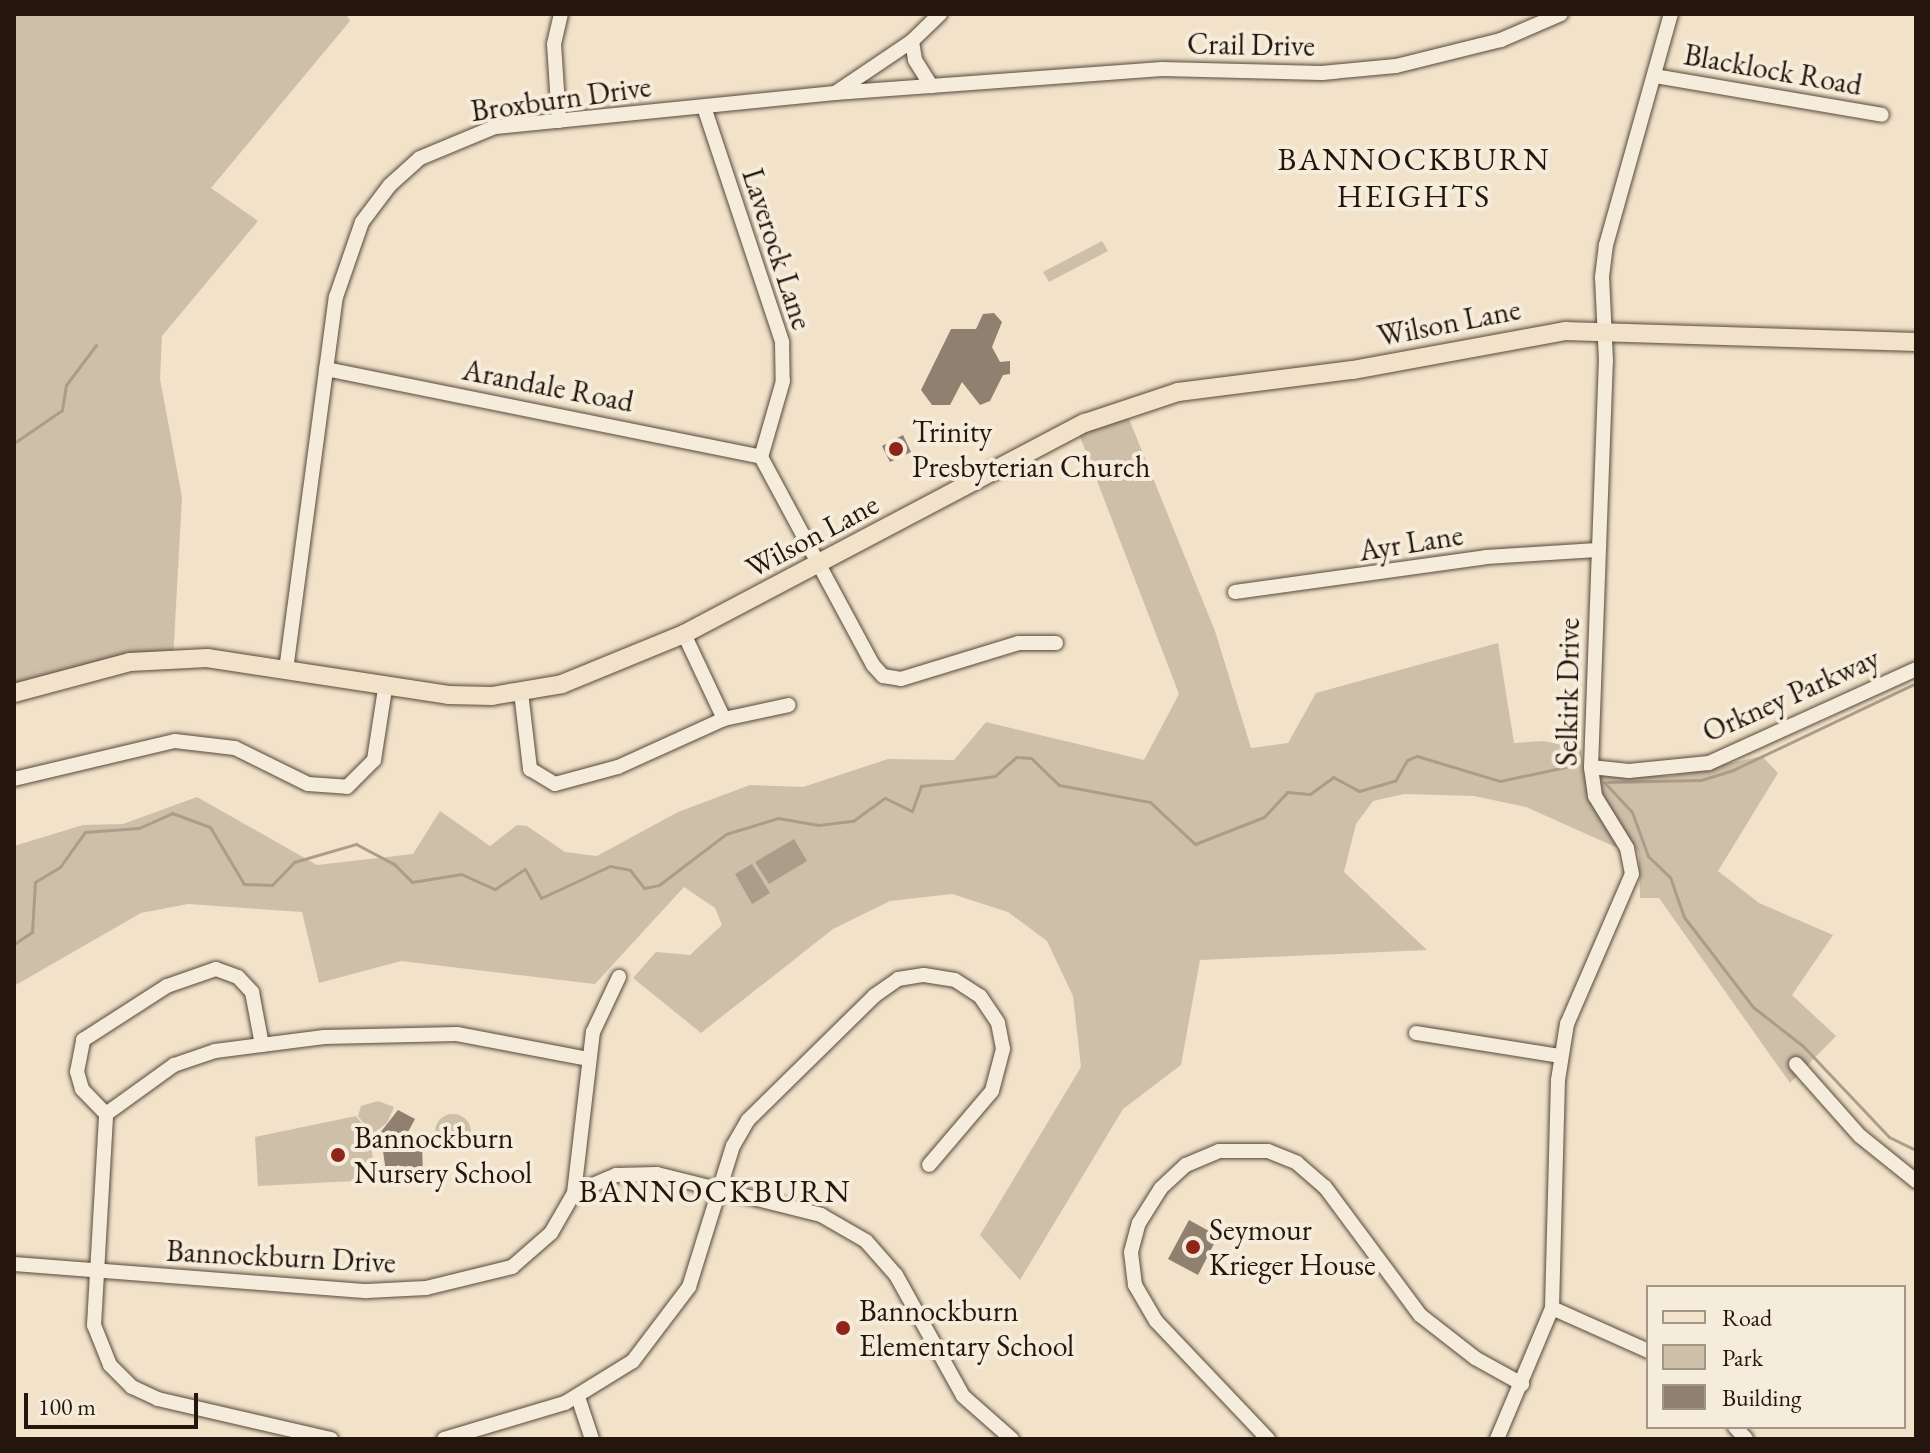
<!DOCTYPE html>
<style>
body{margin:0}
#map{position:relative;width:1930px;height:1453px;overflow:hidden;background:#f1e2c9;font-family:"EB Garamond",serif}
div>[style]{position:absolute}
[style*='--x']{left:calc(var(--x)*1px);top:calc(var(--y)*1px);width:calc(var(--w)*1px);rotate:calc(var(--a)*1deg)}
.green>*{inset:0;background:#cebfa9}
.round{border-radius:50%}
.water>*{inset:0;background:#ab9d89}
.stream>*{height:3px;margin:-1.5px;padding:0 1.5px;transform-origin:1.5px;border-radius:1.5px;background:#ab9d89}
.building>*{inset:0;background:#8f806f}
.roads{filter:drop-shadow(0 0 2px #57493c) drop-shadow(0 0 2px #57493c)}
.minor>*{height:14px;margin:-7px;padding:0 7px;transform-origin:7px;border-radius:7px;background:#f6ecdc}
.major>*{height:18px;margin:-9px;padding:0 9px;transform-origin:9px;border-radius:9px;background:#f1e2c9}
.dots>*{width:22px;height:22px;translate:-50% -50%;box-sizing:border-box;border:4px solid #f6ecdc;border-radius:50%}
span{translate:-50% -50%;white-space:nowrap;text-align:center;line-height:1.15;-webkit-text-stroke:8px #f6ecdc;paint-order:stroke}
.street-label{font-size:30px;color:#24160d}
.poi-label{font-size:30px;color:#24160d}
.left{translate:0 -50%;text-align:left}
.neighbourhood-label{font-size:32px;color:#24160d;letter-spacing:2px}
.frame{position:absolute;inset:0;border:16px solid #24160d;pointer-events:none}
.legend{position:absolute;left:1646px;top:1285px;width:260px;height:144px;box-sizing:border-box;background:#f6ecdc;border:2px solid #a29689;margin:0;padding:10px 14px;list-style:none;font-size:24px;color:#24160d}
.legend li{display:flex;align-items:center;gap:16px;height:40px}
.legend b{width:40px;border:2px solid #a29689}
.scale{position:absolute;left:24px;top:1393px;width:174px;height:36px;box-sizing:border-box;border:4px solid #24160d;border-top:0;padding-left:10px;font-size:24px;line-height:28px;white-space:nowrap;color:#24160d;-webkit-text-stroke:6px #f6ecdc;paint-order:stroke}
</style>
<div id="map">
<div class="green">
<i style="clip-path:polygon(14px 14px,346px 14px,350px 21px,211px 188px,258px 221px,162px 336px,160px 379px,182px 497px,173px 660px,14px 693px)"></i>
<i style="clip-path:polygon(1102px 241px,1108px 251px,1049px 282px,1043px 272px)"></i>
<i style="clip-path:polygon(1127px 414px,1215px 631px,1251px 748px,1288px 743px,1316px 693px,1498px 643px,1514px 743px,1544px 741px,1581px 749px,1589px 799px,1620px 849px,1526px 807px,1474px 796px,1404px 794px,1373px 801px,1356px 824px,1344px 872px,1427px 950px,1200px 960px,1181px 1065px,1123px 1109px,1020px 1280px,980px 1235px,1081px 1067px,1073px 996px,1047px 941px,1008px 912px,952px 894px,890px 901px,833px 929px,701px 1033px,633px 978px,656px 952px,690px 955px,722px 925px,715px 908px,684px 887px,595px 984px,401px 961px,319px 983px,302px 912px,188px 904px,141px 913px,14px 986px,14px 846px,83px 825px,123px 824px,197px 797px,317px 865px,413px 854px,440px 811px,490px 846px,517px 825px,527px 826px,565px 852px,597px 856px,678px 812px,750px 785px,803px 787px,888px 759px,954px 760px,986px 722px,1144px 760px,1179px 694px,1079px 434px)"></i>
<i style="clip-path:polygon(1762px 756px,1778px 773px,1718px 871px,1759px 903px,1833px 935px,1792px 995px,1836px 1036px,1790px 1083px,1659px 898px,1640px 898px,1639px 854px,1600px 790px,1599px 774px,1671px 776px)"></i>
<i style="clip-path:polygon(378px 1101px,394px 1107px,387px 1123px,372px 1134px,358px 1116px,361px 1106px)"></i>
<i class="round" style="left:435px;top:1114px;width:36px;height:36px"></i>
<i style="clip-path:polygon(356px 1116px,371px 1135px,374px 1180px,258px 1186px,255px 1137px)"></i>
</div>
<div class="water">
<i style="clip-path:polygon(794px 839px,807px 861px,769px 884px,755px 862px)"></i>
<i style="clip-path:polygon(752px 864px,770px 893px,752px 904px,735px 874px)"></i>
</div>
<div class="stream">
<i style="--x:14;--y:443;--w:58;--a:-34.5"></i>
<i style="--x:62;--y:410;--w:25;--a:-81"></i>
<i style="--x:66;--y:385;--w:50;--a:-53.1"></i>
<i style="--x:1604;--y:782;--w:41;--a:47"></i>
<i style="--x:1632;--y:812;--w:47;--a:70"></i>
<i style="--x:1648;--y:856;--w:30;--a:44"></i>
<i style="--x:1670;--y:877;--w:42;--a:70.7"></i>
<i style="--x:1684;--y:917;--w:113;--a:52.5"></i>
<i style="--x:1753;--y:1007;--w:63;--a:38"></i>
<i style="--x:1803;--y:1046;--w:125;--a:46.6"></i>
<i style="--x:1889;--y:1137;--w:30;--a:26"></i>
<i style="--x:1607;--y:782;--w:94;--a:-1.2"></i>
<i style="--x:1701;--y:780;--w:34;--a:-17"></i>
<i style="--x:1733;--y:770;--w:203;--a:-25.4"></i>
<i style="--x:14;--y:944;--w:22;--a:-34"></i>
<i style="--x:32;--y:932;--w:50;--a:-86.6"></i>
<i style="--x:35;--y:882;--w:29;--a:-31"></i>
<i style="--x:60;--y:867;--w:43;--a:-54.5"></i>
<i style="--x:85;--y:832;--w:54;--a:-4.2"></i>
<i style="--x:139;--y:828;--w:36;--a:-24"></i>
<i style="--x:172;--y:813;--w:40;--a:20.2"></i>
<i style="--x:210;--y:827;--w:66;--a:59.2"></i>
<i style="--x:244;--y:884;--w:28;--a:2"></i>
<i style="--x:272;--y:885;--w:32;--a:-46"></i>
<i style="--x:294;--y:862;--w:65;--a:-16.2"></i>
<i style="--x:356;--y:844;--w:43;--a:27.8"></i>
<i style="--x:394;--y:864;--w:25;--a:45"></i>
<i style="--x:412;--y:882;--w:50;--a:-9.3"></i>
<i style="--x:461;--y:874;--w:37;--a:24"></i>
<i style="--x:495;--y:889;--w:36;--a:-34"></i>
<i style="--x:525;--y:869;--w:33;--a:61"></i>
<i style="--x:541;--y:898;--w:76;--a:-24.9"></i>
<i style="--x:610;--y:866;--w:20;--a:11"></i>
<i style="--x:630;--y:870;--w:23;--a:52"></i>
<i style="--x:644;--y:888;--w:15;--a:-11"></i>
<i style="--x:659;--y:885;--w:84;--a:-37.3"></i>
<i style="--x:726;--y:834;--w:54;--a:-17.1"></i>
<i style="--x:778;--y:818;--w:41;--a:9.9"></i>
<i style="--x:818;--y:825;--w:35;--a:-7"></i>
<i style="--x:853;--y:821;--w:39;--a:-36"></i>
<i style="--x:885;--y:798;--w:30;--a:26"></i>
<i style="--x:912;--y:811;--w:27;--a:-70"></i>
<i style="--x:921;--y:786;--w:75;--a:-7.7"></i>
<i style="--x:995;--y:776;--w:28;--a:-42"></i>
<i style="--x:1016;--y:757;--w:15;--a:4"></i>
<i style="--x:1031;--y:758;--w:39;--a:44"></i>
<i style="--x:1059;--y:785;--w:93;--a:10.6"></i>
<i style="--x:1150;--y:802;--w:62;--a:43"></i>
<i style="--x:1195;--y:844;--w:74;--a:-21.4"></i>
<i style="--x:1264;--y:817;--w:34;--a:-47"></i>
<i style="--x:1287;--y:792;--w:23;--a:5"></i>
<i style="--x:1310;--y:794;--w:29;--a:-36"></i>
<i style="--x:1333;--y:777;--w:30;--a:28"></i>
<i style="--x:1359;--y:791;--w:37;--a:-16"></i>
<i style="--x:1395;--y:781;--w:24;--a:-60"></i>
<i style="--x:1407;--y:760;--w:11;--a:-22"></i>
<i style="--x:1417;--y:756;--w:87;--a:16.8"></i>
<i style="--x:1500;--y:781;--w:67;--a:-12"></i>
</div>
<div class="building">
<i style="clip-path:polygon(994px 313px,1002px 322px,992px 347px,1000px 362px,1010px 361px,1010px 374px,1003px 375px,990px 401px,980px 405px,962px 382px,950px 405px,932px 405px,921px 390px,951px 329px,976px 329px,983px 314px)"></i>
<i style="clip-path:polygon(903px 435px,911px 452px,890px 462px,882px 446px)"></i>
<i style="clip-path:polygon(398px 1110px,415px 1119px,402px 1143px,422px 1142px,423px 1178px,388px 1186px,383px 1151px,395px 1151px,380px 1133px)"></i>
<i style="clip-path:polygon(1189px 1220px,1218px 1236px,1198px 1275px,1168px 1259px)"></i>
</div>
<div class="roads">
<div class="minor">
<i style="--x:912;--y:41;--w:19;--a:81"></i>
<i style="--x:915;--y:60;--w:31;--a:58"></i>
<i style="--x:1655;--y:76;--w:230;--a:9.7"></i>
<i style="--x:835;--y:93;--w:328;--a:-4.2"></i>
<i style="--x:1162;--y:69;--w:160;--a:1.4"></i>
<i style="--x:1322;--y:73;--w:74;--a:-5.4"></i>
<i style="--x:1396;--y:66;--w:108;--a:-13.9"></i>
<i style="--x:1501;--y:40;--w:65;--a:-23.4"></i>
<i style="--x:704;--y:107;--w:248;--a:71.6"></i>
<i style="--x:782;--y:342;--w:39;--a:89"></i>
<i style="--x:783;--y:381;--w:79;--a:106.1"></i>
<i style="--x:761;--y:457;--w:236;--a:61.7"></i>
<i style="--x:873;--y:665;--w:15;--a:48"></i>
<i style="--x:883;--y:676;--w:18;--a:9"></i>
<i style="--x:901;--y:679;--w:123;--a:-17"></i>
<i style="--x:1019;--y:643;--w:37;--a:0"></i>
<i style="--x:559;--y:121;--w:77;--a:-93.7"></i>
<i style="--x:554;--y:44;--w:31;--a:-77"></i>
<i style="--x:326;--y:369;--w:444;--a:11.4"></i>
<i style="--x:1235;--y:592;--w:253;--a:-7.9"></i>
<i style="--x:1486;--y:557;--w:111;--a:-3.6"></i>
<i style="--x:684;--y:634;--w:94;--a:64.8"></i>
<i style="--x:286;--y:670;--w:376;--a:-82.4"></i>
<i style="--x:336;--y:297;--w:79;--a:-70.9"></i>
<i style="--x:362;--y:222;--w:46;--a:-52.9"></i>
<i style="--x:390;--y:185;--w:40;--a:-42"></i>
<i style="--x:420;--y:158;--w:81;--a:-22.5"></i>
<i style="--x:495;--y:127;--w:342;--a:-5.7"></i>
<i style="--x:835;--y:93;--w:93;--a:-34"></i>
<i style="--x:912;--y:41;--w:39;--a:-44"></i>
<i style="--x:521;--y:692;--w:78;--a:83.3"></i>
<i style="--x:530;--y:769;--w:29;--a:31"></i>
<i style="--x:555;--y:784;--w:65;--a:-15.1"></i>
<i style="--x:618;--y:767;--w:116;--a:-24.4"></i>
<i style="--x:724;--y:719;--w:66;--a:-12.2"></i>
<i style="--x:1591;--y:767;--w:38;--a:6"></i>
<i style="--x:1629;--y:771;--w:80;--a:-5.7"></i>
<i style="--x:1709;--y:763;--w:227;--a:-24.4"></i>
<i style="--x:14;--y:779;--w:165;--a:-13.3"></i>
<i style="--x:175;--y:741;--w:60;--a:6.7"></i>
<i style="--x:235;--y:748;--w:81;--a:26.3"></i>
<i style="--x:308;--y:784;--w:39;--a:4"></i>
<i style="--x:347;--y:787;--w:38;--a:-45"></i>
<i style="--x:374;--y:760;--w:72;--a:-81.2"></i>
<i style="--x:1416;--y:1033;--w:146;--a:9.1"></i>
<i style="--x:1796;--y:1064;--w:96;--a:48.4"></i>
<i style="--x:1860;--y:1136;--w:72;--a:38.8"></i>
<i style="--x:106;--y:1114;--w:35;--a:-134"></i>
<i style="--x:82;--y:1089;--w:18;--a:-106"></i>
<i style="--x:77;--y:1072;--w:33;--a:-79"></i>
<i style="--x:83;--y:1040;--w:100;--a:-32.7"></i>
<i style="--x:167;--y:986;--w:52;--a:-19.1"></i>
<i style="--x:216;--y:969;--w:23;--a:20"></i>
<i style="--x:238;--y:977;--w:21;--a:47"></i>
<i style="--x:252;--y:992;--w:54;--a:79.3"></i>
<i style="--x:574;--y:1193;--w:162;--a:-83.3"></i>
<i style="--x:593;--y:1032;--w:61;--a:-64.7"></i>
<i style="--x:14;--y:1264;--w:354;--a:4.4"></i>
<i style="--x:367;--y:1291;--w:59;--a:-2.9"></i>
<i style="--x:426;--y:1288;--w:89;--a:-13.7"></i>
<i style="--x:512;--y:1267;--w:52;--a:-41.1"></i>
<i style="--x:551;--y:1233;--w:46;--a:-60.1"></i>
<i style="--x:574;--y:1193;--w:46;--a:-23.2"></i>
<i style="--x:616;--y:1175;--w:41;--a:-1.4"></i>
<i style="--x:657;--y:1174;--w:169;--a:14"></i>
<i style="--x:821;--y:1215;--w:52;--a:30"></i>
<i style="--x:866;--y:1241;--w:45;--a:48.6"></i>
<i style="--x:896;--y:1275;--w:138;--a:61"></i>
<i style="--x:963;--y:1396;--w:65;--a:41.3"></i>
<i style="--x:1552;--y:1308;--w:105;--a:24.1"></i>
<i style="--x:578;--y:1397;--w:44;--a:71.6"></i>
<i style="--x:1735;--y:1427;--w:16;--a:47"></i>
<i style="--x:331;--y:1439;--w:178;--a:-167"></i>
<i style="--x:158;--y:1399;--w:29;--a:-155"></i>
<i style="--x:132;--y:1387;--w:31;--a:-135"></i>
<i style="--x:110;--y:1365;--w:43;--a:-111.8"></i>
<i style="--x:94;--y:1325;--w:211;--a:-86.7"></i>
<i style="--x:106;--y:1114;--w:84;--a:-35.8"></i>
<i style="--x:174;--y:1065;--w:43;--a:-18.9"></i>
<i style="--x:215;--y:1051;--w:110;--a:-7.3"></i>
<i style="--x:324;--y:1037;--w:133;--a:-1.3"></i>
<i style="--x:457;--y:1034;--w:133;--a:10.8"></i>
<i style="--x:444;--y:1439;--w:126;--a:-16.6"></i>
<i style="--x:565;--y:1403;--w:80;--a:-31.7"></i>
<i style="--x:633;--y:1361;--w:93;--a:-52.9"></i>
<i style="--x:689;--y:1287;--w:148;--a:-72.7"></i>
<i style="--x:733;--y:1146;--w:30;--a:-60"></i>
<i style="--x:748;--y:1120;--w:177;--a:-44.5"></i>
<i style="--x:874;--y:996;--w:29;--a:-35"></i>
<i style="--x:898;--y:979;--w:26;--a:-9"></i>
<i style="--x:924;--y:975;--w:31;--a:9"></i>
<i style="--x:955;--y:980;--w:30;--a:33"></i>
<i style="--x:980;--y:996;--w:32;--a:56"></i>
<i style="--x:998;--y:1023;--w:26;--a:79"></i>
<i style="--x:1003;--y:1049;--w:43;--a:104.7"></i>
<i style="--x:992;--y:1091;--w:97;--a:130.4"></i>
<i style="--x:1268;--y:1439;--w:163;--a:-133.5"></i>
<i style="--x:1156;--y:1321;--w:42;--a:-120.3"></i>
<i style="--x:1135;--y:1285;--w:33;--a:-97"></i>
<i style="--x:1131;--y:1252;--w:30;--a:-75"></i>
<i style="--x:1139;--y:1223;--w:41;--a:-57.8"></i>
<i style="--x:1161;--y:1188;--w:34;--a:-43"></i>
<i style="--x:1186;--y:1165;--w:36;--a:-23"></i>
<i style="--x:1219;--y:1151;--w:49;--a:0"></i>
<i style="--x:1268;--y:1151;--w:31;--a:22"></i>
<i style="--x:1297;--y:1163;--w:37;--a:41"></i>
<i style="--x:1325;--y:1187;--w:159;--a:53.4"></i>
<i style="--x:1420;--y:1315;--w:70;--a:38"></i>
<i style="--x:1475;--y:1358;--w:54;--a:29"></i>
<i style="--x:1497;--y:1439;--w:142;--a:-67.2"></i>
<i style="--x:1552;--y:1308;--w:228;--a:-88.5"></i>
<i style="--x:1558;--y:1080;--w:57;--a:-80.9"></i>
<i style="--x:1567;--y:1024;--w:163;--a:-66.6"></i>
<i style="--x:1632;--y:874;--w:26;--a:-101"></i>
<i style="--x:1627;--y:848;--w:61;--a:-121.6"></i>
<i style="--x:1595;--y:796;--w:29;--a:-98"></i>
<i style="--x:1591;--y:767;--w:406;--a:-87.9"></i>
<i style="--x:1606;--y:361;--w:84;--a:-92.7"></i>
<i style="--x:1602;--y:277;--w:32;--a:-83"></i>
<i style="--x:1606;--y:245;--w:240;--a:-74.3"></i>
</div>
<div class="major">
<i style="--x:14;--y:693;--w:120;--a:-15"></i>
<i style="--x:130;--y:662;--w:77;--a:-3"></i>
<i style="--x:207;--y:658;--w:244;--a:8.7"></i>
<i style="--x:448;--y:695;--w:44;--a:1.3"></i>
<i style="--x:492;--y:696;--w:71;--a:-9.7"></i>
<i style="--x:562;--y:684;--w:132;--a:-22.3"></i>
<i style="--x:684;--y:634;--w:453;--a:-27.8"></i>
<i style="--x:1085;--y:423;--w:98;--a:-18.4"></i>
<i style="--x:1178;--y:392;--w:176;--a:-7.2"></i>
<i style="--x:1353;--y:370;--w:216;--a:-10.4"></i>
<i style="--x:1565;--y:331;--w:351;--a:1.8"></i>
</div>
</div>
<div class="dots">
<i style="left:896px;top:449px;background:#8f2418"></i>
<i style="left:338px;top:1155px;background:#8f2418"></i>
<i style="left:1193px;top:1247px;background:#8f2418"></i>
<i style="left:843px;top:1328px;background:#8f2418"></i>
</div>
<div class="street-label">
<span style="left:1251px;top:45px;rotate:1deg">Crail Drive</span>
<span style="left:1773px;top:70px;rotate:10deg">Blacklock Road</span>
<span style="left:561px;top:99px;rotate:-8deg">Broxburn Drive</span>
<span style="left:777px;top:249px;rotate:72deg">Laverock Lane</span>
<span style="left:1449px;top:323px;rotate:-11deg">Wilson Lane</span>
<span style="left:548px;top:386px;rotate:11deg">Arandale Road</span>
<span style="left:812px;top:536px;rotate:-28deg">Wilson Lane</span>
<span style="left:1411px;top:543px;rotate:-9deg">Ayr Lane</span>
<span style="left:1568px;top:692px;rotate:-89deg">Selkirk Drive</span>
<span style="left:1791px;top:695px;rotate:-24deg">Orkney Parkway</span>
<span style="left:281px;top:1257px;rotate:3deg">Bannockburn Drive</span>
</div>
<div class="poi-label">
<span class="left" style="left:912px;top:449px">Trinity<br>Presbyterian Church</span>
<span class="left" style="left:354px;top:1155px">Bannockburn<br>Nursery School</span>
<span class="left" style="left:1209px;top:1247px">Seymour<br>Krieger House</span>
<span class="left" style="left:859px;top:1328px">Bannockburn<br>Elementary School</span>
</div>
<div class="neighbourhood-label">
<span style="left:1414px;top:178px">BANNOCKBURN<br>HEIGHTS</span>
<span style="left:715px;top:1191px">BANNOCKBURN</span>
</div>
<div class="frame"></div>
<ul class="legend">
<li><b style="height:10px;background:#f1e2c9"></b>Road</li>
<li><b style="height:22px;background:#cebfa9"></b>Park</li>
<li><b style="height:22px;background:#8f806f"></b>Building</li>
</ul>
<div class="scale">100 m</div>
</div>
